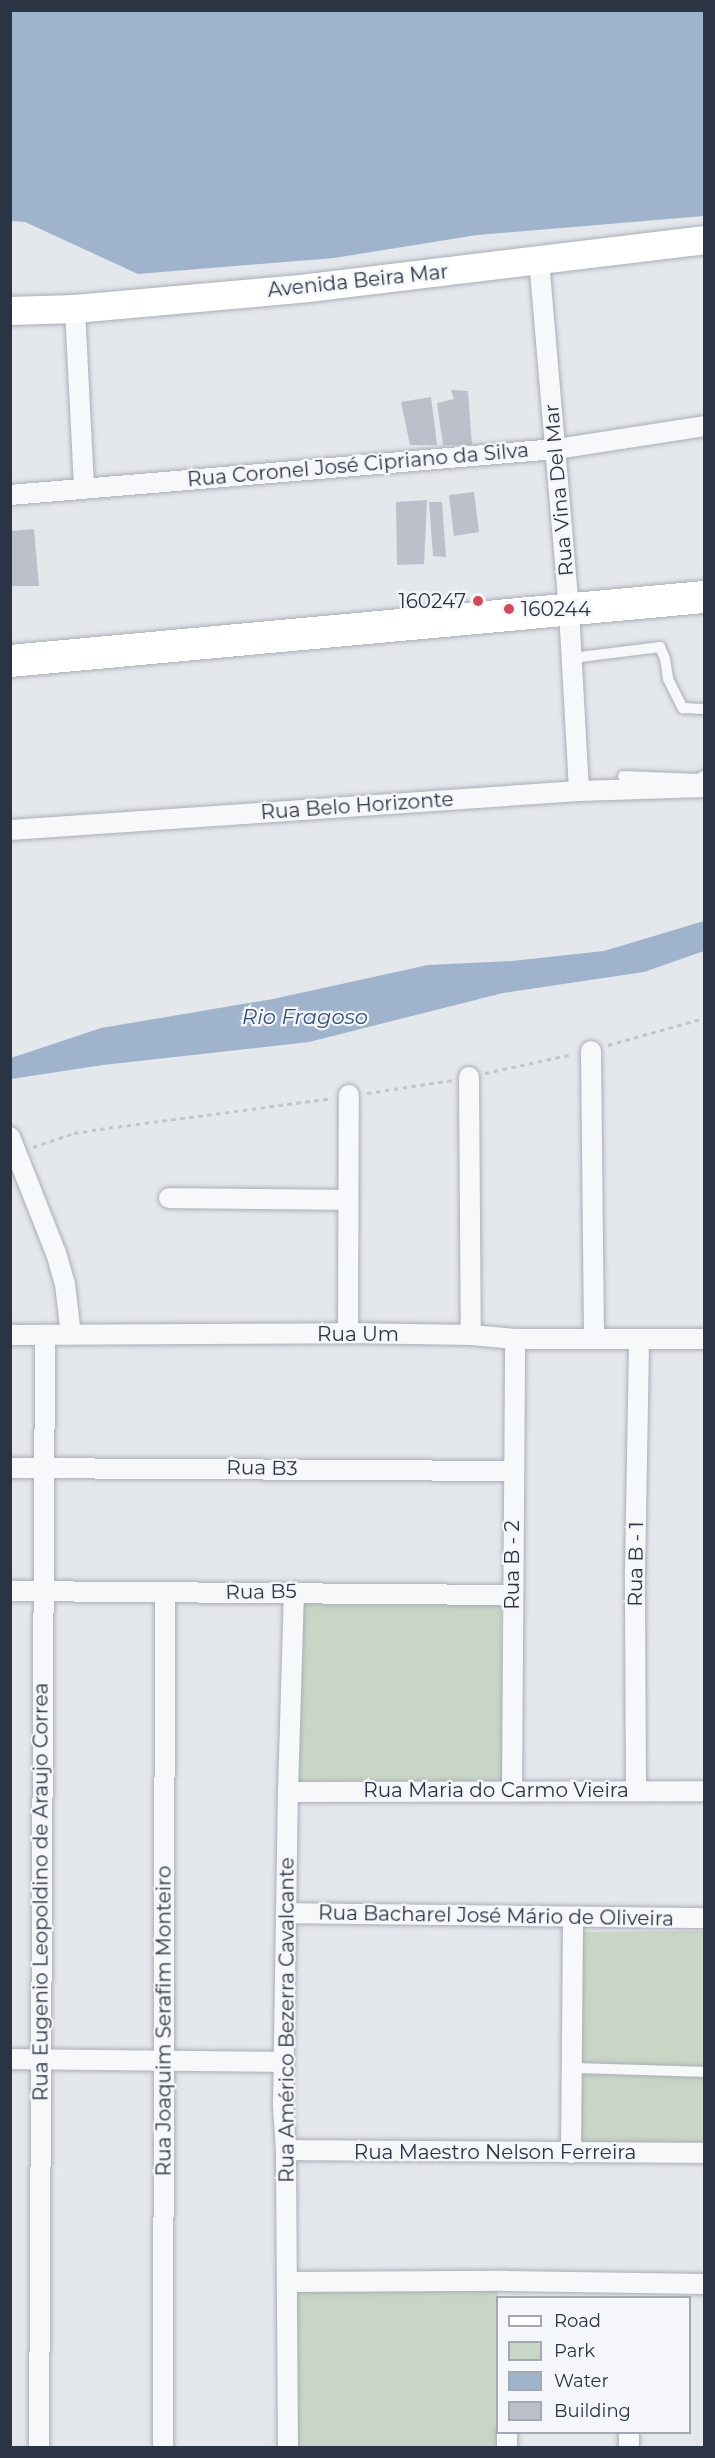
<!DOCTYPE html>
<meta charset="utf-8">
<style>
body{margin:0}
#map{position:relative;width:715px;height:2458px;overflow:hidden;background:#e4e7ec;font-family:Montserrat,sans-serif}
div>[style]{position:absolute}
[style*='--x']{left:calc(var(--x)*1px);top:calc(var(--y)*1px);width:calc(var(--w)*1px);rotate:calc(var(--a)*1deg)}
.green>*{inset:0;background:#c9d6c5}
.water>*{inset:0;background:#9fb4cc}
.building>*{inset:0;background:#bbc0ca}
.path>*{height:3px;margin-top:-1.5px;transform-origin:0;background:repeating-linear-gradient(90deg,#c2c5cb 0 4.5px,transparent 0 9px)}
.roads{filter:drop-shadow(0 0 2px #a9aeb7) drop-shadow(0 0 2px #a9aeb7)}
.lane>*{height:10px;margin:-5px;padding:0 5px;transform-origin:5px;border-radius:5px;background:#f7f8fa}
.street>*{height:20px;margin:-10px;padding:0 10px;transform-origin:10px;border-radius:10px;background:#f7f8fa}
.secondary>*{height:28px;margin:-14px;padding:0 14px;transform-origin:14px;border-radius:14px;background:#fff}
.primary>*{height:32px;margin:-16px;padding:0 16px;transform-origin:16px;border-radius:16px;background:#fff}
.dots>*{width:16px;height:16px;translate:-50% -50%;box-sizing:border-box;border:3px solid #f4f6f9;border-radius:50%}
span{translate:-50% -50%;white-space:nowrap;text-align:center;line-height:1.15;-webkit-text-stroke:4.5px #f4f6f9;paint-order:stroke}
.street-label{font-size:20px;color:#2b3445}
.poi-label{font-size:20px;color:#2b3445}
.right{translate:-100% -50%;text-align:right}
.left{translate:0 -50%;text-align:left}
.water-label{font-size:21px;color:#34527a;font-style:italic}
.frame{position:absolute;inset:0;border:12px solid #2b3445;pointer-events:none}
.legend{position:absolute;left:496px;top:2296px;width:195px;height:138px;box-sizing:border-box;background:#f4f6f9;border:2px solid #a4a8b1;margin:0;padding:8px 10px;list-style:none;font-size:18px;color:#2b3445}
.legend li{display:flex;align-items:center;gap:12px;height:30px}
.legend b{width:30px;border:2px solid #a4a8b1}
</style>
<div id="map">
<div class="green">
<i style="clip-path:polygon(501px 1600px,502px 1782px,294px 1786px,294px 1602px)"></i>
<i style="clip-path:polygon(704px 1931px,704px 2142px,579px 2149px,579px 1932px)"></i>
<i style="clip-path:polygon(294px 2289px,498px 2290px,497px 2447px,289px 2448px)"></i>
</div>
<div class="water">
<i style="clip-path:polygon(11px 10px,704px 11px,704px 216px,477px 235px,334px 258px,138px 274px,25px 222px,11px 221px)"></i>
<i style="clip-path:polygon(704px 921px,704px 951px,644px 972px,503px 993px,309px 1042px,103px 1065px,11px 1079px,11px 1058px,101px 1028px,273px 999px,428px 965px,512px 961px,604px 951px)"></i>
</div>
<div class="building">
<i style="clip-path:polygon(451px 390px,468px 391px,472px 445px,443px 445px,437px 403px,454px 399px)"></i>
<i style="clip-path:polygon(431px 397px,437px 445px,410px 445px,401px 402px)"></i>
<i style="clip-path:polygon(474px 492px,479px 532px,454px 536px,449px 495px)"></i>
<i style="clip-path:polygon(427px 500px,424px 564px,397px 565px,396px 502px)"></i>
<i style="clip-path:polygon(429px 502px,442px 502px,446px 557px,433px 556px)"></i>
<i style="clip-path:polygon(34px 529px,39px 586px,10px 586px,10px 531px)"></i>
</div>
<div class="path">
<i style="--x:608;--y:1045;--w:100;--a:-15.7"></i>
<i style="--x:485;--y:1073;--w:90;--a:-12.2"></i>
<i style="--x:367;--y:1093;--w:87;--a:-8.6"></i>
<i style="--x:33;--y:1147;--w:43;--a:-18.9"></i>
<i style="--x:74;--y:1133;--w:26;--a:-9"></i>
<i style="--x:100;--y:1129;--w:233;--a:-7.6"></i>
</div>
<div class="roads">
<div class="lane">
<i style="--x:572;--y:658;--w:89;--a:-7.1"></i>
<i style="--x:660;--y:647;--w:13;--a:67"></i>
<i style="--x:665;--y:659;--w:20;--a:81"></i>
<i style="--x:668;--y:679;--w:33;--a:63"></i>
<i style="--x:683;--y:708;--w:21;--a:3"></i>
<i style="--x:623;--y:776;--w:75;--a:2.3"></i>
<i style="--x:698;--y:779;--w:7;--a:-27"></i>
<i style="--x:572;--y:2068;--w:132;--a:1.7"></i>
</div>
<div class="street">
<i style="--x:539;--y:260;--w:352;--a:85.1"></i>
<i style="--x:569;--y:611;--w:180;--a:86.8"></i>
<i style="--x:75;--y:309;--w:180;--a:87.1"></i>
<i style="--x:10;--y:495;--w:548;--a:-4.82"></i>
<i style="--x:556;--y:449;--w:150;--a:-8.8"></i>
<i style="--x:10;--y:830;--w:570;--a:-3.92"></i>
<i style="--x:579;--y:791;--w:125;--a:-1.8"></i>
<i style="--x:591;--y:1051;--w:286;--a:89.4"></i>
<i style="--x:469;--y:1077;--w:258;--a:89.6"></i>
<i style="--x:10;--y:1137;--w:125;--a:68.4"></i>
<i style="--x:56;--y:1253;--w:32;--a:74"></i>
<i style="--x:65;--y:1284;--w:51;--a:83.3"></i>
<i style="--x:169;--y:1198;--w:178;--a:0.6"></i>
<i style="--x:348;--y:1333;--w:238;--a:-89.8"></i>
<i style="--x:10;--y:1335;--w:338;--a:-0.3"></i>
<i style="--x:348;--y:1333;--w:123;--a:0.9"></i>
<i style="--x:471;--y:1335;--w:44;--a:5.2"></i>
<i style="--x:515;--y:1339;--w:189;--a:0"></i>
<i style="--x:10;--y:1468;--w:503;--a:0.34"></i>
<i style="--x:10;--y:1591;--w:502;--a:0.46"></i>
<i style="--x:636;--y:1790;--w:217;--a:-90.3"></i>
<i style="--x:635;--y:1573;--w:234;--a:-89"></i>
<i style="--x:512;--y:1791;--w:452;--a:-89.6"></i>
<i style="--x:288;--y:1792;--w:416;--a:-0.1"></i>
<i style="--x:288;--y:1913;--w:416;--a:0.7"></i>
<i style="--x:10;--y:2059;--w:274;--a:0.6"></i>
<i style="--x:286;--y:2150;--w:418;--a:0.4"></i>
<i style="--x:571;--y:2153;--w:236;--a:-89.5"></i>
<i style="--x:287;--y:2282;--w:219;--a:-0.3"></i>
<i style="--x:506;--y:2281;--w:198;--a:0.9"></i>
<i style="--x:507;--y:2432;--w:16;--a:90"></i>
<i style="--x:629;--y:2432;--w:16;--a:90"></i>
<i style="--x:39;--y:2448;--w:1112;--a:-89.69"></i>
<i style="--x:163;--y:2448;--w:854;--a:-89.87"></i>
<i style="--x:288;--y:2448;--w:298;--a:-90.4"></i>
<i style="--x:286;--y:2150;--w:44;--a:-93.9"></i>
<i style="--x:283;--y:2106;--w:314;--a:-89.1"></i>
<i style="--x:288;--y:1792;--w:200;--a:-88.3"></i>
</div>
<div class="secondary">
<i style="--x:10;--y:311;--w:65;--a:-1.8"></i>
<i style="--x:75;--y:309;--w:235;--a:-5.1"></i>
<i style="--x:309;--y:288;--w:398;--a:-6.9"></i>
</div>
<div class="primary">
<i style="--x:10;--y:661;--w:697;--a:-5.27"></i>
</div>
</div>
<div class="dots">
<i style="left:478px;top:601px;background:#d1495b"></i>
<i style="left:509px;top:609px;background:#d1495b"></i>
</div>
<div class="street-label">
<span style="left:358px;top:281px;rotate:-6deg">Avenida Beira Mar</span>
<span style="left:358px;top:465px;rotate:-5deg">Rua Coronel José Cipriano da Silva</span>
<span style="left:559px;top:490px;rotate:-95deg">Rua Vina Del Mar</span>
<span style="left:357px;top:806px;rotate:-4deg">Rua Belo Horizonte</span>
<span style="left:358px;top:1334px">Rua Um</span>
<span style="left:262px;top:1468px;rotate:1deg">Rua B3</span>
<span style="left:636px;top:1564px;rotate:-89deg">Rua B - 1</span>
<span style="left:512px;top:1565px;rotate:-90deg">Rua B - 2</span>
<span style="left:261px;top:1592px;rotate:-1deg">Rua B5</span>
<span style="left:496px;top:1790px">Rua Maria do Carmo Vieira</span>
<span style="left:41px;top:1892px;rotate:-90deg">Rua Eugenio Leopoldino de Araujo Correa</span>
<span style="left:496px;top:1916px;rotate:1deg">Rua Bacharel José Mário de Oliveira</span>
<span style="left:287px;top:2020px;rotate:-90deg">Rua Américo Bezerra Cavalcante</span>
<span style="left:164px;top:2021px;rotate:-90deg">Rua Joaquim Serafim Monteiro</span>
<span style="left:495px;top:2152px">Rua Maestro Nelson Ferreira</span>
</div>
<div class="poi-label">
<span class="right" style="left:466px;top:601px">160247</span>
<span class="left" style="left:521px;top:609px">160244</span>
</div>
<div class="water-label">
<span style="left:305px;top:1017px">Rio Fragoso</span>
</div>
<div class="frame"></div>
<ul class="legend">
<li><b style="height:8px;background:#fff"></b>Road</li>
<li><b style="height:16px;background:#c9d6c5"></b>Park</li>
<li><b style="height:16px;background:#9fb4cc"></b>Water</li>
<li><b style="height:16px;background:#bbc0ca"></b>Building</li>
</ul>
</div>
